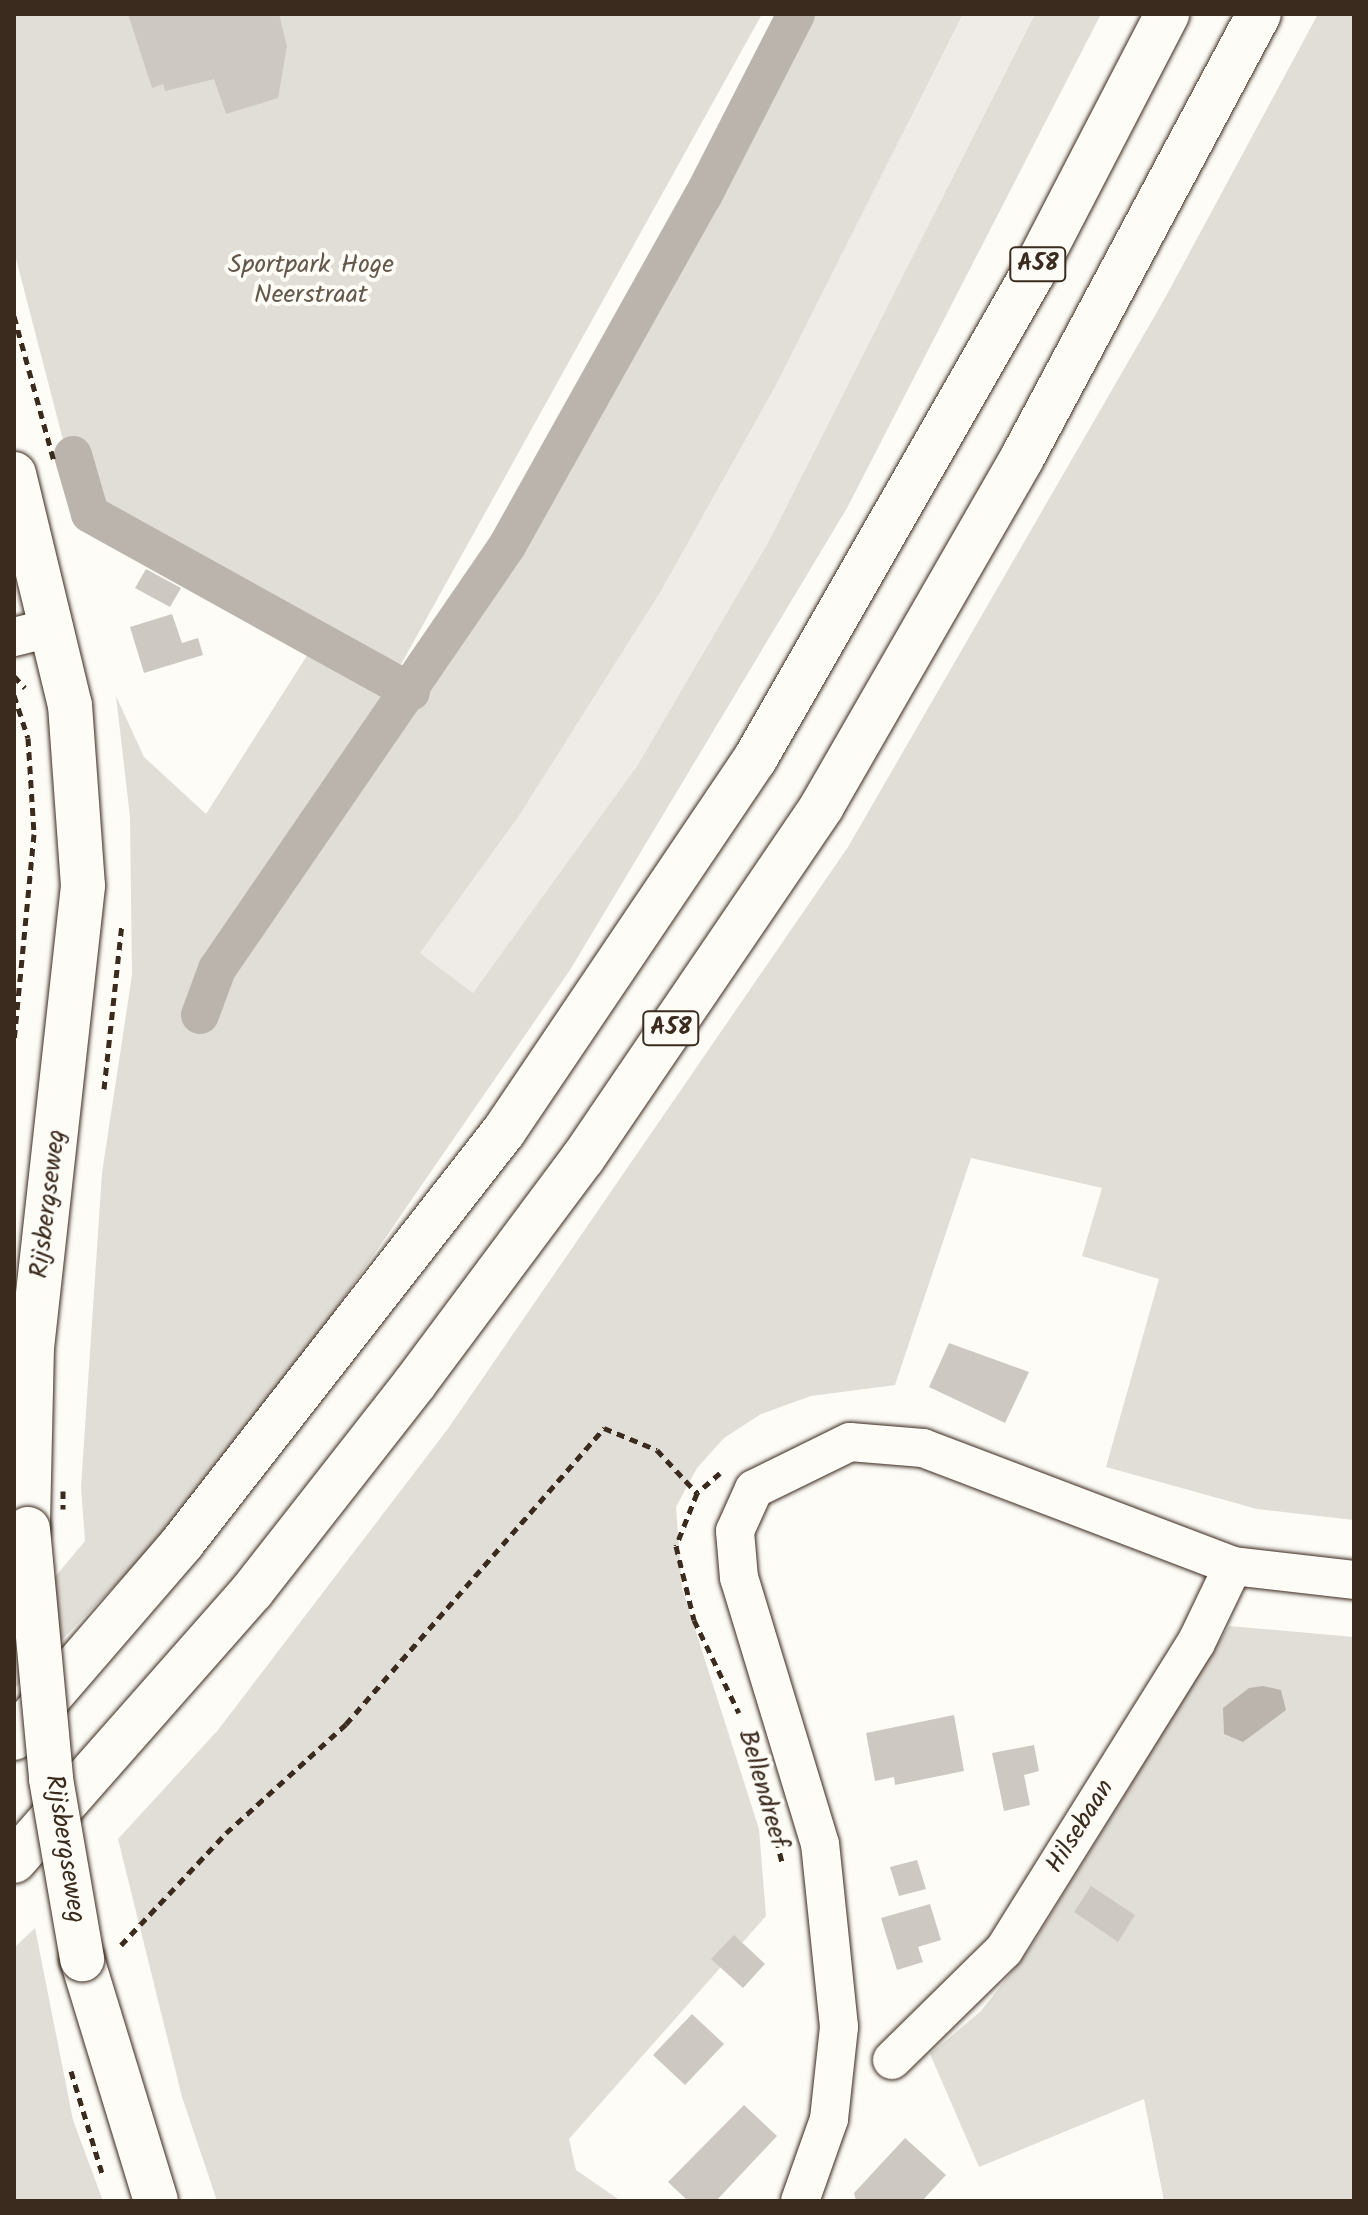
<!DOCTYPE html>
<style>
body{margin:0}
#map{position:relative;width:1368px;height:2215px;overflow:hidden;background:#fdfcf7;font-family:Kalam,sans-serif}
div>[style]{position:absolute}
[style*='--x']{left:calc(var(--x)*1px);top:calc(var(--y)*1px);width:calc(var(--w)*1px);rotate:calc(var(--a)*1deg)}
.built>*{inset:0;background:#efece7}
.green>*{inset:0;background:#e1ded7}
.water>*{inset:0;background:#bbb4ad}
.canal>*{height:38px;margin:-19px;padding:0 19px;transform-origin:19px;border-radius:19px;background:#bbb4ad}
.building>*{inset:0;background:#cdc8c2}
.path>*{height:5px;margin-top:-2.5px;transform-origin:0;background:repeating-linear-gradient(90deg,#3b2a1e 0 8px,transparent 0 14px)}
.roads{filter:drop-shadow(0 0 2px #3b2a1e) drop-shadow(0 0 2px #3b2a1e)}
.street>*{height:38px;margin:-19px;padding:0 19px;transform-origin:19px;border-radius:19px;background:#fdfcf7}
.secondary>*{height:44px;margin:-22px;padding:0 22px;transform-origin:22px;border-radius:22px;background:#fdfcf7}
.highway>*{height:44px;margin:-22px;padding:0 22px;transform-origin:22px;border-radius:22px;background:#fdfcf7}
.path-bridge>*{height:5px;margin-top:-2.5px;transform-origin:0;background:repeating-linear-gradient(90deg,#3b2a1e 0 8px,transparent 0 14px)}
.bridges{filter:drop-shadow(0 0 2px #3b2a1e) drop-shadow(0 0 2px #3b2a1e)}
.secondary-bridge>*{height:44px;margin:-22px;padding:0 22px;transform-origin:22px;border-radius:22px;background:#fdfcf7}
span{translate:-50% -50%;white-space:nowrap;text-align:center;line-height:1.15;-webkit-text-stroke:8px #fdfcf7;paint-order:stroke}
.shield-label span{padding:2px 6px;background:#fdfcf7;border:2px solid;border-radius:6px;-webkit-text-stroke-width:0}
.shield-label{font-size:24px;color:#3b2a1e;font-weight:700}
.park-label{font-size:26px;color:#64574c}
.street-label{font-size:26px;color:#3b2a1e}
.frame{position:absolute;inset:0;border:16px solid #3b2a1e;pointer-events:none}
</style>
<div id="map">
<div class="built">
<i style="clip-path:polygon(963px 14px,1035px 14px,770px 539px,637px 766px,474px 994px,420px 953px,519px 816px,661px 591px,775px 387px)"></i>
</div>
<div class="green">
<i style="clip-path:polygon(14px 14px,762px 14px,399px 668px,111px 510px,116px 529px,82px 513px,14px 251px)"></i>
<i style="clip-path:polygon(806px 14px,963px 14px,775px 387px,661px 591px,519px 816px,420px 953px,473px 993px,637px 766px,770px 539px,1035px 14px,1101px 14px,847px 508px,570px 970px,321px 1331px,153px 1546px,14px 1689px,14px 1626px,85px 1541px,81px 1487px,102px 1173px,132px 975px,130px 817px,116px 696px,144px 757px,206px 814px,317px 640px,421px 697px,713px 198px)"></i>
<i style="clip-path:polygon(1318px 14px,1354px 14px,1354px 1520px,1257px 1509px,1106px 1467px,1159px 1279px,1082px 1256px,1102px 1188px,971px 1158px,895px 1385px,811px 1396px,761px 1414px,724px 1438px,697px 1468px,676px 1507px,682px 1588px,759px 1829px,766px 1916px,569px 2139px,576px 2170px,621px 2201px,217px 2201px,182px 2097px,118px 1839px,218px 1730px,447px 1430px,848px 847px,1165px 298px)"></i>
<i style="clip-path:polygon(1229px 1626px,1354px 1637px,1354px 2201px,1164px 2201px,1144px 2099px,979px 2167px,930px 2054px,981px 2011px,1029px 1950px)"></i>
<i style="clip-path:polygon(35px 1928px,73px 2120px,103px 2201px,14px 2201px,14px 1948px)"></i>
</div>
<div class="water">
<i style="clip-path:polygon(1263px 1686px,1281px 1690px,1286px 1710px,1243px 1742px,1224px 1734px,1223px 1708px,1249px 1688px)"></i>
</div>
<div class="canal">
<i style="--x:73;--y:455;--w:61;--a:73.9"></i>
<i style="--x:90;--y:514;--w:367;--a:29"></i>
<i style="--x:200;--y:1015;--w:49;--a:-69.7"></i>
<i style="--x:217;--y:969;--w:513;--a:-55.57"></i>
<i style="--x:507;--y:546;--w:401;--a:-60.8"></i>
<i style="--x:703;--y:196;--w:204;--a:-62.9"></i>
</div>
<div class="building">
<i style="clip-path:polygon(128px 14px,279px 14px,287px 46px,278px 98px,226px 114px,214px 79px,165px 91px,163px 84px,152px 88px)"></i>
<i style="clip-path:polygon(146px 569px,181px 588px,170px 607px,135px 588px)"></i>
<i style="clip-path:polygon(172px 614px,182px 643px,198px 638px,203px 655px,144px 673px,130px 627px)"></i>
<i style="clip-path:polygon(949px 1343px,1029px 1372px,1005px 1423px,929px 1387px)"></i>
<i style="clip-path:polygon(954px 1715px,964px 1771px,895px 1785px,894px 1777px,875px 1781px,866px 1733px)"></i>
<i style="clip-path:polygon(1034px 1745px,1039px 1771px,1024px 1775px,1030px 1805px,1004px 1811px,992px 1753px)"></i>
<i style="clip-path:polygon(917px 1860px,926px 1889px,899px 1896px,890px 1867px)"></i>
<i style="clip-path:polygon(1091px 1886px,1135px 1915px,1118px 1942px,1074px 1912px)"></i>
<i style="clip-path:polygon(930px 1904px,941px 1940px,918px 1947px,923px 1962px,897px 1970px,881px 1918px)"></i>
<i style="clip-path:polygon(734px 1935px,765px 1964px,743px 1988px,711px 1959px)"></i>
<i style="clip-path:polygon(692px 2014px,724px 2044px,685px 2085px,653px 2055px)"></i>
<i style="clip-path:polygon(744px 2105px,777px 2136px,716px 2201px,688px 2201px,668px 2182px)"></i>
<i style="clip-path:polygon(905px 2138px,946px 2175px,922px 2201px,856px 2201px,854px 2193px)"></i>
</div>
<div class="path">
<i style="--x:14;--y:316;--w:150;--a:74.6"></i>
<i style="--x:14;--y:676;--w:16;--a:47"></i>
<i style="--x:14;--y:695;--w:45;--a:72"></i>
<i style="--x:28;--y:738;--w:96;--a:86.4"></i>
<i style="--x:34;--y:834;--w:208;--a:95.5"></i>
<i style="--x:104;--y:1089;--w:166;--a:-83.8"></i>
<i style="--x:720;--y:1473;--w:30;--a:139"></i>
<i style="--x:697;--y:1493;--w:57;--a:111.6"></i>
<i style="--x:676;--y:1546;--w:76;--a:76.3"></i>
<i style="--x:694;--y:1620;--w:103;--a:64.2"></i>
<i style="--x:773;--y:1826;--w:37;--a:76"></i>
<i style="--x:121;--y:1945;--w:154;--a:-46.8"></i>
<i style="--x:226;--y:1833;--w:162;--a:-42.2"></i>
<i style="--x:346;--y:1724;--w:393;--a:-48.9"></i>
<i style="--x:604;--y:1428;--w:57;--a:22.5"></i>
<i style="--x:657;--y:1450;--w:59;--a:47.1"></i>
<i style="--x:71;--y:2071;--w:110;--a:73.1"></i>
</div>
<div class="roads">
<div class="street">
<i style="--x:14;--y:637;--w:41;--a:-14"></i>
<i style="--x:892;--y:2060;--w:157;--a:-44.5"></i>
<i style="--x:1004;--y:1950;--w:362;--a:-58"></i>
<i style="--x:1196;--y:1643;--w:85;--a:-64.3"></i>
<i style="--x:800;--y:2201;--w:87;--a:-70.5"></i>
<i style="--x:829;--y:2119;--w:93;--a:-83.8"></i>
<i style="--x:839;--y:2027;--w:184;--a:-95.9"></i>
<i style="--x:820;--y:1844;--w:278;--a:-106.9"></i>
<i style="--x:739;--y:1578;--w:47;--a:-94.9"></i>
<i style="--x:735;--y:1531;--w:46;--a:-65.7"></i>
<i style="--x:754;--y:1489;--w:107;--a:-26.1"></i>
<i style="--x:850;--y:1442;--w:73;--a:4.7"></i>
<i style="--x:923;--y:1448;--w:332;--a:20.8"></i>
<i style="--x:1233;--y:1566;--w:122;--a:6.6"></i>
</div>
<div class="secondary">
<i style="--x:14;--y:474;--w:238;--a:76.4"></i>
<i style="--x:70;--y:705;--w:181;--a:85.9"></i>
<i style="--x:83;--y:886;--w:463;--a:96.3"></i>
<i style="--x:32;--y:1346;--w:183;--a:91.3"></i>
<i style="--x:82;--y:1959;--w:253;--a:73"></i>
</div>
<div class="highway">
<i style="--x:14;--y:1738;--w:259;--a:-49.2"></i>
<i style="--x:183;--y:1542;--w:521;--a:-52.01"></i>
<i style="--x:504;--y:1131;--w:449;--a:-56"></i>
<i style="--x:755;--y:759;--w:560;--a:-60.23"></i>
<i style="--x:1033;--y:273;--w:292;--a:-62.6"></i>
<i style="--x:14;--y:1861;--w:360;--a:-48.6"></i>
<i style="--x:252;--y:1591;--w:264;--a:-51.9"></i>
<i style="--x:415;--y:1383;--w:281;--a:-53.3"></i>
<i style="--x:583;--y:1158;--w:425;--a:-55.8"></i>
<i style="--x:822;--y:806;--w:401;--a:-60.1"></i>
<i style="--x:1022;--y:458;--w:503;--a:-61.91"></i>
</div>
</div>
<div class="path-bridge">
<i style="--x:63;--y:1491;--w:18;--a:90"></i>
</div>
<div class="bridges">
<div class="secondary-bridge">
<i style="--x:28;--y:1529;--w:251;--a:84.7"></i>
<i style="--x:51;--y:1779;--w:183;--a:80.2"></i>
</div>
</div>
<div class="shield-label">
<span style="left:1038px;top:264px">A58</span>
<span style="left:671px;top:1028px">A58</span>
</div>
<div class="park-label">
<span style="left:311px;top:281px">Sportpark Hoge<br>Neerstraat</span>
</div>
<div class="street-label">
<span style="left:49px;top:1204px;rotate:-83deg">Rijsbergseweg</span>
<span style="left:762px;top:1789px;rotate:74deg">Bellendreef</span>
<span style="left:1081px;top:1827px;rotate:-58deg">Hilsebaan</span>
<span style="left:64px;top:1849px;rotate:81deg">Rijsbergseweg</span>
</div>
<div class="frame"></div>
</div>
